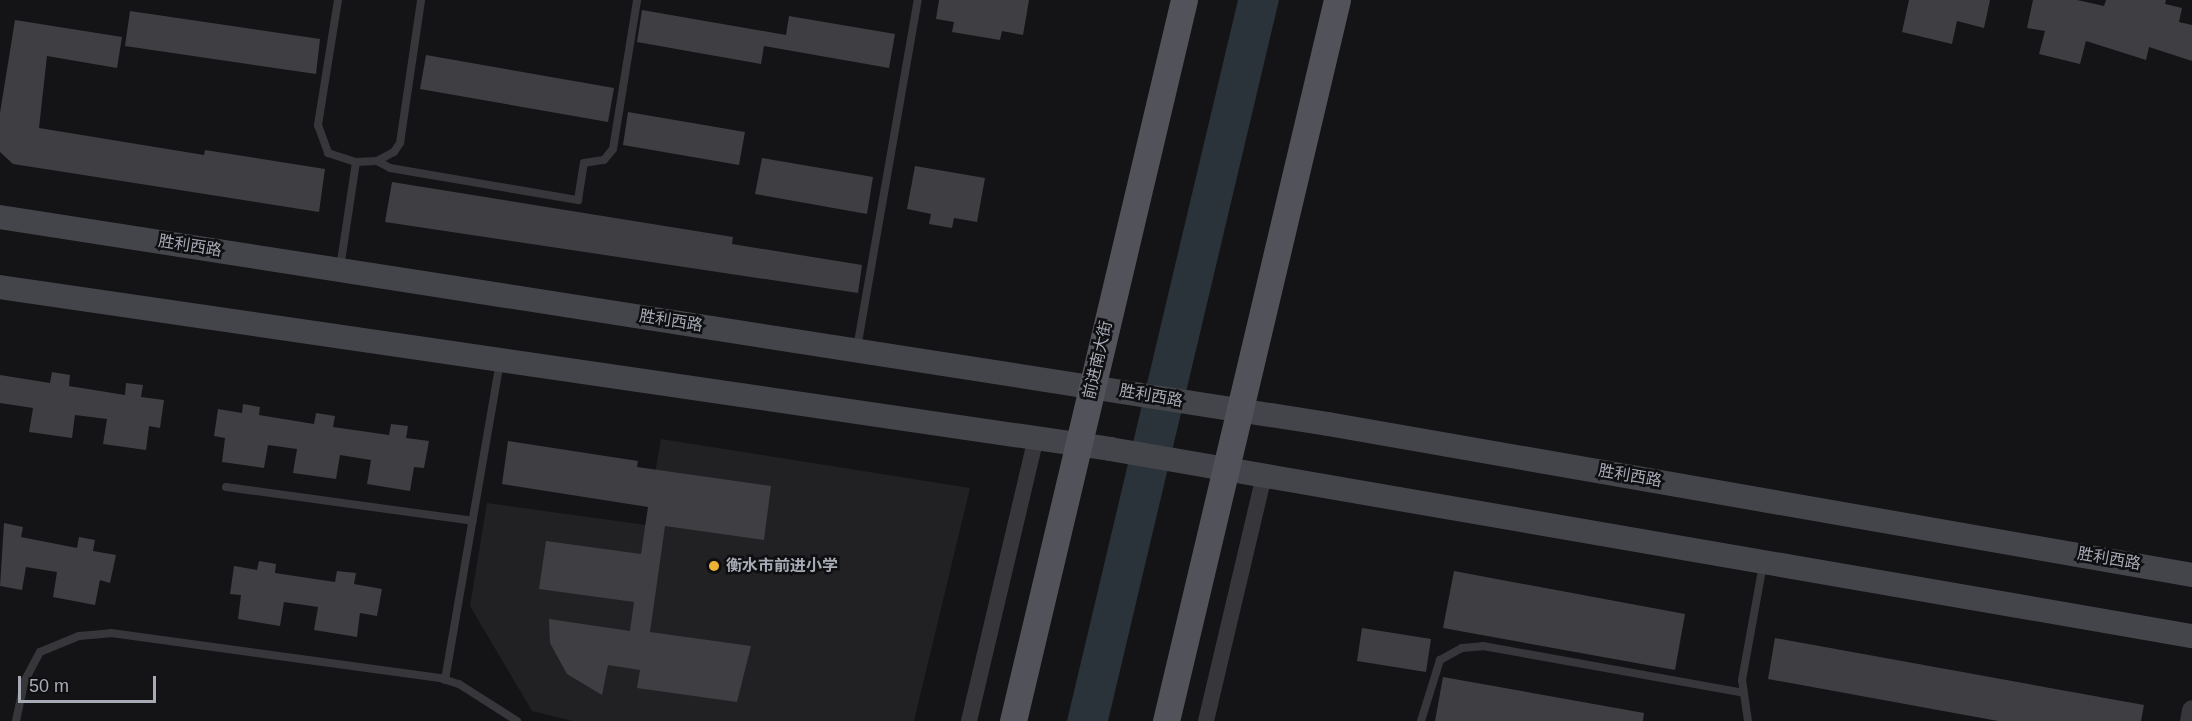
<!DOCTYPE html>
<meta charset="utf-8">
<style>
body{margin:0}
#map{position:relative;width:2192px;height:721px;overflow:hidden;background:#141416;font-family:Arial,"Noto Sans SC",sans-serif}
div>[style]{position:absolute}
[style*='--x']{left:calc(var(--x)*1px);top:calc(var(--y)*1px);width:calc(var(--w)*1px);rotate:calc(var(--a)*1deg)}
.built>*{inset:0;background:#212023}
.water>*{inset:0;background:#2b333a}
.building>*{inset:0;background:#3f3f43}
.service>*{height:8px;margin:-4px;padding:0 4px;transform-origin:4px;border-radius:4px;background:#36363b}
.minor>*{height:16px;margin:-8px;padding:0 8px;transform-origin:8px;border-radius:8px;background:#36363b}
.tertiary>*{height:21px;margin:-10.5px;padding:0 10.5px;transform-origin:10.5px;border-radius:10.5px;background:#36363b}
.secondary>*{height:24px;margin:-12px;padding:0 12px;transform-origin:12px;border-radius:12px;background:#44454b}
.primary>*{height:27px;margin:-13.5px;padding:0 13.5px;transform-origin:13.5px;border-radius:13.5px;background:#52535a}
.dots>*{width:16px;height:16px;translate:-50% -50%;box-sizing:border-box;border:3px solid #0f0f11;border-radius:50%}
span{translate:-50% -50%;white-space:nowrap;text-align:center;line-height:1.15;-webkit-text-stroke:5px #0f0f11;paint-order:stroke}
.street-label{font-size:16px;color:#a7abb6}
.poi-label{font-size:16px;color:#a7abb6;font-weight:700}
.left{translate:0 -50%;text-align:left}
.scale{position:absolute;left:18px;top:676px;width:138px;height:27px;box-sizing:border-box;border:3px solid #a7abb6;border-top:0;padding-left:8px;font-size:18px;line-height:21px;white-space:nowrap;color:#a7abb6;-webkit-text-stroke:4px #0f0f11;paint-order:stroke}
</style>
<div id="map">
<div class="built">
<i style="clip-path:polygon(661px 439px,970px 488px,914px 721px,572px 721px,532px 711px,470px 606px,487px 503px,646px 525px)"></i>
</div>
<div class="water">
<i style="clip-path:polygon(1238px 0,1279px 0,1108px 721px,1067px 721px)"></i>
</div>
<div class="building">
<i style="clip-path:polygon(939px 0,1029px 0,1023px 35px,1002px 31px,1000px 40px,952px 32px,954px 22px,936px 19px)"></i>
<i style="clip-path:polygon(1909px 0,1990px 0,1984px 28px,1957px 21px,1952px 44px,1902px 32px)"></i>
<i style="clip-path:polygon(2033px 0,2077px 0,2104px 6px,2106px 0,2166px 0,2165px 4px,2182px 8px,2179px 22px,2192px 25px,2192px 61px,2149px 47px,2146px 60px,2086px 41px,2080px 64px,2039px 54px,2045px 31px,2027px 28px)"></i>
<i style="clip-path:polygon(642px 10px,786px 35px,789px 16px,895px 34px,889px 68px,764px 46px,761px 64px,637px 42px)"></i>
<i style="clip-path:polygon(130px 11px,320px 39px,316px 74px,125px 46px)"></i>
<i style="clip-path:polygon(15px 20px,122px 37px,117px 68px,47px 56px,39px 128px,204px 155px,205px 150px,325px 169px,319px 212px,13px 164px,0 152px,0 113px)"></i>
<i style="clip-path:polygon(426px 55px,614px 88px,608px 122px,420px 89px)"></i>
<i style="clip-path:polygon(628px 112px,745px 132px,739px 165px,623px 145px)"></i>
<i style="clip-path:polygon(762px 158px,873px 177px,867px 214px,755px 194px)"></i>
<i style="clip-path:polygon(915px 166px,985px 178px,977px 222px,954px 218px,952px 228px,929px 224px,931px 214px,907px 209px)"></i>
<i style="clip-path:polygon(392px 182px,733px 237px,732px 244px,862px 265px,858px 293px,385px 222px)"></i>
<i style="clip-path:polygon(52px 372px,70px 375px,69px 386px,125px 395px,126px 383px,143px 385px,141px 397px,164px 400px,160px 428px,149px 426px,146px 450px,103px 444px,107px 419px,75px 415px,72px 438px,29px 432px,33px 408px,0 403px,0 375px,50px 383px)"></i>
<i style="clip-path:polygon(243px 404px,260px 407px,259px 415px,314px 424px,316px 413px,335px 416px,333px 427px,389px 435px,391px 424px,408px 426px,406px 438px,429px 441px,424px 468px,414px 467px,410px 491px,367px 484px,371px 460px,340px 455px,336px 479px,293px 473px,297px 449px,268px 445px,264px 468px,222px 462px,225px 438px,214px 436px,218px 409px,242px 413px)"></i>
<i style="clip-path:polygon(508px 441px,638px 461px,637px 467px,771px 486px,764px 540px,665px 526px,650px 632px,751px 646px,737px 702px,637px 688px,640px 670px,608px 665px,602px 695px,567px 674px,550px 643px,549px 619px,630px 631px,634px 602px,539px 589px,546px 541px,641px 554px,648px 507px,502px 484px)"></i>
<i style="clip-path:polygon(4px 523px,23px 527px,21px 537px,77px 548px,79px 537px,95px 540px,93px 551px,116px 555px,110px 583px,100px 580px,95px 605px,53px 597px,57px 572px,26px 567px,22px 590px,0 586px)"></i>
<i style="clip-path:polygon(259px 561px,276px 564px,275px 573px,335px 582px,337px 571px,356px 573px,354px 584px,382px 589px,377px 616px,360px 613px,357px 637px,314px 630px,318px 607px,284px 602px,280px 626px,238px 619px,241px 595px,230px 594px,234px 566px,257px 570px)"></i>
<i style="clip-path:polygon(1454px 571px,1685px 614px,1675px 670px,1443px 628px)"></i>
<i style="clip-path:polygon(1362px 628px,1431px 639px,1426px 672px,1357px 661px)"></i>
<i style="clip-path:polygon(1775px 638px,2144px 705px,2141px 721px,1998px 721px,1768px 679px)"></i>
<i style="clip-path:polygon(1443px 677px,1644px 713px,1643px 721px,1435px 721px)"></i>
</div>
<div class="service">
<i style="--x:338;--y:0;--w:127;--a:99.1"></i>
<i style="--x:318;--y:125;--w:30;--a:70"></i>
<i style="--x:328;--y:153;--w:29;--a:18"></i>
<i style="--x:356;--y:162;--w:21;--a:-3"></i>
<i style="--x:377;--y:161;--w:19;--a:-28"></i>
<i style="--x:394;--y:152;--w:11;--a:-56"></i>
<i style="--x:400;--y:143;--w:145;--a:-81.6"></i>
<i style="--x:377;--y:161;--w:15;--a:28"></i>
<i style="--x:390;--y:168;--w:191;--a:9.7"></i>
<i style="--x:578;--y:200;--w:37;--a:-81"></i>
<i style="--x:584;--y:163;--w:20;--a:-9"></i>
<i style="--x:604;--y:160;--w:14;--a:-51"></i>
<i style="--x:613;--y:149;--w:151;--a:-80.8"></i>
<i style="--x:340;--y:268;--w:107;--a:-81.4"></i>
<i style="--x:857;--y:348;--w:353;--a:-80.1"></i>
<i style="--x:226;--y:487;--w:249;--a:7.8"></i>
<i style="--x:445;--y:680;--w:324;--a:-80.2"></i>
<i style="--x:16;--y:721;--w:40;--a:-78"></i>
<i style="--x:24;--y:682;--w:34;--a:-62"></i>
<i style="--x:40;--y:652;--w:42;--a:-22.3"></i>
<i style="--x:79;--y:636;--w:32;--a:-5"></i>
<i style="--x:111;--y:633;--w:332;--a:7.8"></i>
<i style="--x:440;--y:678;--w:20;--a:18"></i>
<i style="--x:459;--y:684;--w:69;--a:32.5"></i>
<i style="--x:1421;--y:721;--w:64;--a:-72.7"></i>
<i style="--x:1440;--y:660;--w:25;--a:-29"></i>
<i style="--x:1462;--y:648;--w:21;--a:-5"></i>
<i style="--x:1483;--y:646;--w:265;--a:10.2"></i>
<i style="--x:1748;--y:721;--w:41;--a:-98.3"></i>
<i style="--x:1742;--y:680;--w:117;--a:-79.7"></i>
</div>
<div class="minor">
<i style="--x:969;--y:721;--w:291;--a:-76.7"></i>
<i style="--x:1206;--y:721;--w:252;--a:-76.7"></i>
</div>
<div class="tertiary">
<i style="--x:2190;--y:721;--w:11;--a:-80"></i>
</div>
<div class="secondary">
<i style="--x:0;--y:217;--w:1344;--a:8.86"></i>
<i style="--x:1328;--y:424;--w:877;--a:9.91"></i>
<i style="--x:0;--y:287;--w:1122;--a:8.3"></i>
<i style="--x:1110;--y:449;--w:1098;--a:9.81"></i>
</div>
<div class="primary">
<i style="--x:1013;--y:721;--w:741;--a:-76.66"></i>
<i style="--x:1166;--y:721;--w:741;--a:-76.66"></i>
</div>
<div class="dots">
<i style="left:714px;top:566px;background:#ecb437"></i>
</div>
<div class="street-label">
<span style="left:190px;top:246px;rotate:9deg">胜利西路</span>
<span style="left:671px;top:321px;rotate:9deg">胜利西路</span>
<span style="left:1098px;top:360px;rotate:-77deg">前进南大街</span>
<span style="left:1151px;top:396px;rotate:10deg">胜利西路</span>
<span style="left:1630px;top:476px;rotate:10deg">胜利西路</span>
<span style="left:2109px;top:559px;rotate:10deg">胜利西路</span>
</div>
<div class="poi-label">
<span class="left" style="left:726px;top:566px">衡水市前进小学</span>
</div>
<div class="scale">50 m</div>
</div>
